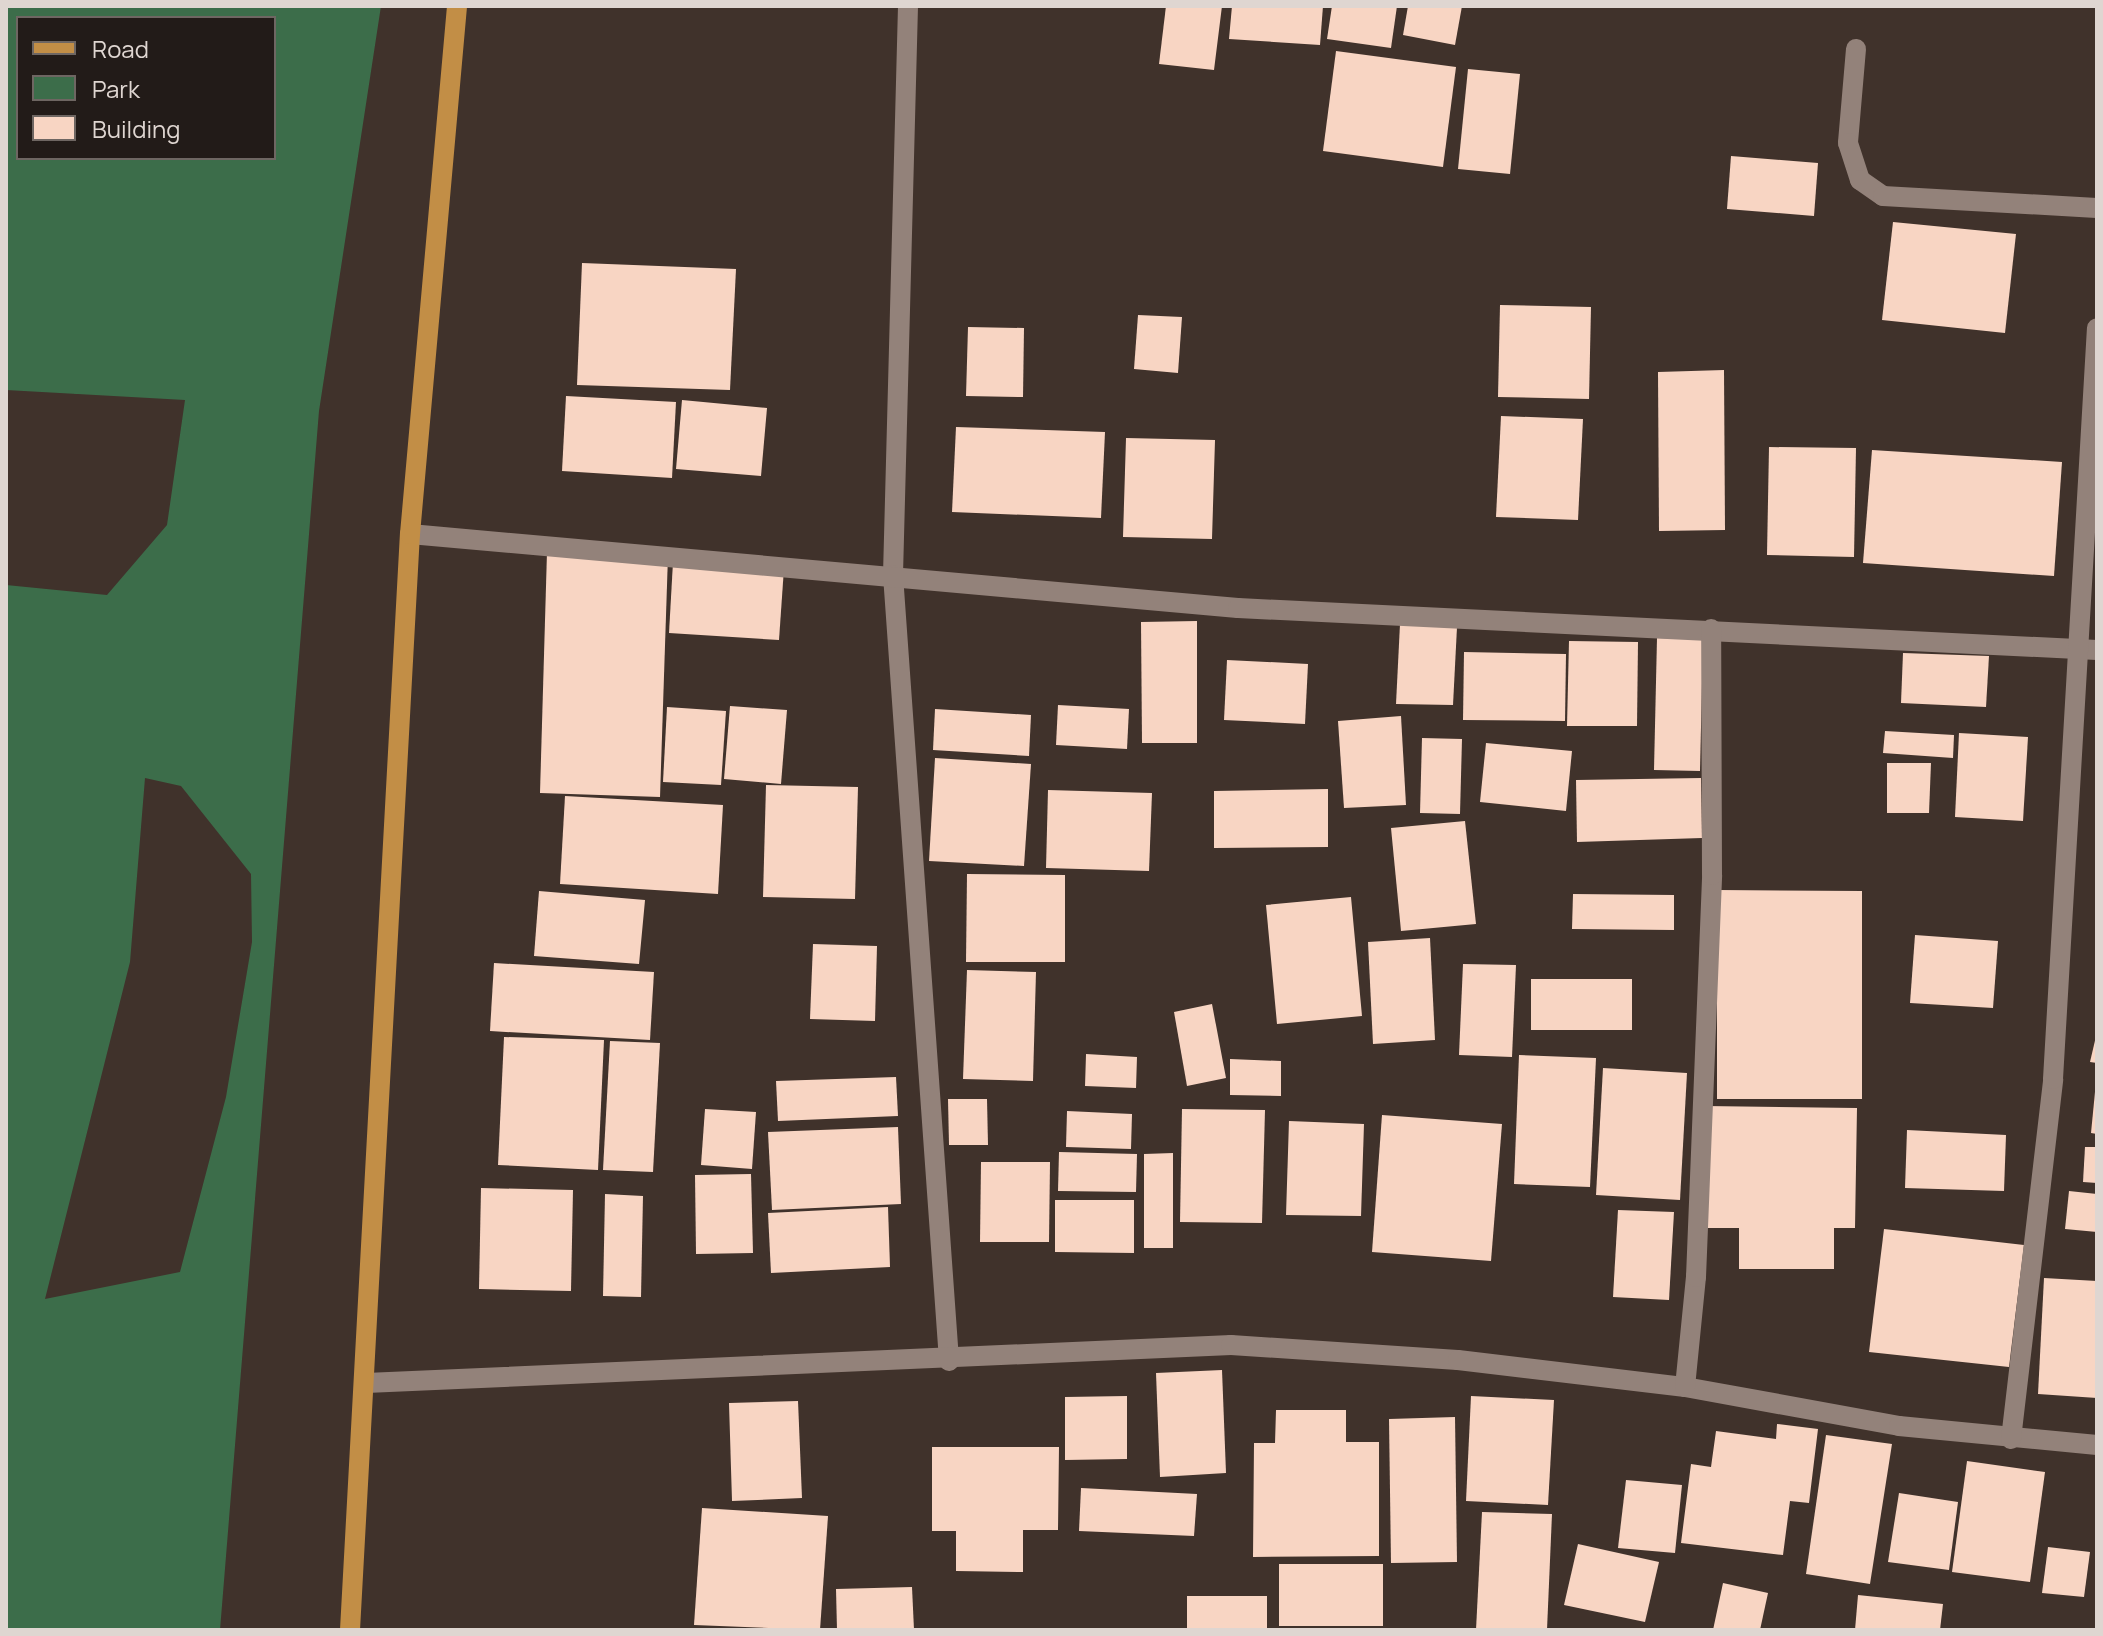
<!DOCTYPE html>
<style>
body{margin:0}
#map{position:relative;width:2103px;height:1636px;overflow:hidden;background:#40322b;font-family:Manrope,sans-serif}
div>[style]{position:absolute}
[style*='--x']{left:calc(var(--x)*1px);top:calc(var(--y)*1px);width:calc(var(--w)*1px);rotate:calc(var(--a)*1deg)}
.green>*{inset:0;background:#3c6d4a}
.building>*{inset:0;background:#f8d5c3}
.minor>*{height:20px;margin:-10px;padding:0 10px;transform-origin:10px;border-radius:10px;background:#93827a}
.major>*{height:20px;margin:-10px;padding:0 10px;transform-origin:10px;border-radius:10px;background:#c28e46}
span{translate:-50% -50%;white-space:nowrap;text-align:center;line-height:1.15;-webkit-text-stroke:8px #221b18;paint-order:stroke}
.frame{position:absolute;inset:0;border:8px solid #dfd6d1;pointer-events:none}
.legend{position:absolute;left:16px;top:16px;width:260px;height:144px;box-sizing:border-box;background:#221b18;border:2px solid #6e6662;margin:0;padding:10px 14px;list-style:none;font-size:24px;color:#dfd6d1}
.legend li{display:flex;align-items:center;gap:16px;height:40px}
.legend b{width:40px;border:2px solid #6e6662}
</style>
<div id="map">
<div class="green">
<i style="clip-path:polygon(evenodd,6px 6px,381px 6px,319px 411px,220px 1630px,6px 1630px,6px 585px,107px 595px,167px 525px,185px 400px,6px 390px,6px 6px,274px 18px,274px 158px,18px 158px,18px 18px,274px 18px,6px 6px,145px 778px,181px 786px,251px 874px,252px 942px,226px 1097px,180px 1272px,45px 1299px,130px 962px,145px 778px)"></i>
</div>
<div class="building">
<i style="clip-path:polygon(1166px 6px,1222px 6px,1214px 70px,1159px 64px)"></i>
<i style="clip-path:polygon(1232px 6px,1323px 6px,1320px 45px,1229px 39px)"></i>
<i style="clip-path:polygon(1332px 6px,1397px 6px,1391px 48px,1327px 39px)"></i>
<i style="clip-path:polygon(1408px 6px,1462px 6px,1455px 45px,1403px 35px)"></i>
<i style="clip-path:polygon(1336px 51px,1456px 67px,1443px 167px,1323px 151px)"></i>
<i style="clip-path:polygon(1468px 69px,1520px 74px,1510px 174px,1458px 169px)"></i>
<i style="clip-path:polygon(1731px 156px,1818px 163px,1814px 216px,1727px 209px)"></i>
<i style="clip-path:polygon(1893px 222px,2016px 234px,2005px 333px,1882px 320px)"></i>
<i style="clip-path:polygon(582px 263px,736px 269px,730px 390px,577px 385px)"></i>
<i style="clip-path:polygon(1500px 305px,1591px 307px,1589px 399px,1498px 397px)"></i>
<i style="clip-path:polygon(1138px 315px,1182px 317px,1178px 373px,1134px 369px)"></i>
<i style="clip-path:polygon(968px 327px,1024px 328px,1023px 397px,966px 396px)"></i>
<i style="clip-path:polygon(1724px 370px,1725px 530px,1659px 531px,1658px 372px)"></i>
<i style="clip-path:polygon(566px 396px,676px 402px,672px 478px,562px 471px)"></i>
<i style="clip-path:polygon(682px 400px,767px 408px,761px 476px,676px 469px)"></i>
<i style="clip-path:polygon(1501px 416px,1583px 419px,1578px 520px,1496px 517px)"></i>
<i style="clip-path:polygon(956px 427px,1105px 432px,1101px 518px,952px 512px)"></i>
<i style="clip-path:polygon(1126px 438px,1215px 440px,1212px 539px,1123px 537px)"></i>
<i style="clip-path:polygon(1769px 447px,1856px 448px,1854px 557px,1767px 555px)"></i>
<i style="clip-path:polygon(1872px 450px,2062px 462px,2054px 576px,1863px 563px)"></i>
<i style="clip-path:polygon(547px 552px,668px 555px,660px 797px,540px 793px)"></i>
<i style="clip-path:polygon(673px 562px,784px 568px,779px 640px,669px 633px)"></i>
<i style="clip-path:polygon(1197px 621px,1197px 743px,1142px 743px,1141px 622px)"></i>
<i style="clip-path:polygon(1400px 624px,1457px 627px,1453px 705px,1396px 704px)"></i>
<i style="clip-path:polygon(1657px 638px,1703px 639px,1700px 771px,1654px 770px)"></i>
<i style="clip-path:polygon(1569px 641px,1638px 642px,1637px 726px,1567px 726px)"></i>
<i style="clip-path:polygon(1464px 652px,1566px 654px,1565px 721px,1463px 720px)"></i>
<i style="clip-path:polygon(1903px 653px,1989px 656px,1986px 707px,1901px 703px)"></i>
<i style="clip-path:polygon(1227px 660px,1308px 664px,1305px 724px,1224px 720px)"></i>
<i style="clip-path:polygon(1058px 705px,1129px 709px,1127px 749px,1056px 745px)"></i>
<i style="clip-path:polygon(730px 706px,787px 710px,781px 784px,724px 779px)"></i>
<i style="clip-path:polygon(667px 707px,726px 711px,721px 785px,663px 782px)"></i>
<i style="clip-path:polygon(935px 709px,1031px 715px,1029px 756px,933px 750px)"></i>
<i style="clip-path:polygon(1401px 716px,1406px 805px,1344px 808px,1338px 721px)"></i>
<i style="clip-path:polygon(1885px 731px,1954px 735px,1953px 758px,1883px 753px)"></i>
<i style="clip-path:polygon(1959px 733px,2028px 737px,2023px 821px,1955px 817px)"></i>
<i style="clip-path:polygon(1422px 738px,1462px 739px,1460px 814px,1420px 813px)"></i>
<i style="clip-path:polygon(1486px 743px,1572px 751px,1566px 811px,1480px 802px)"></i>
<i style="clip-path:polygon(935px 758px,1031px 764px,1024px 866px,929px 861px)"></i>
<i style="clip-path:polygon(1887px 763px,1931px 763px,1929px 813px,1887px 813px)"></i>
<i style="clip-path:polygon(1701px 778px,1702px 838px,1577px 842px,1576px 780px)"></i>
<i style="clip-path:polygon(766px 785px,858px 787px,855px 899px,763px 897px)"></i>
<i style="clip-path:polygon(1328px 789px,1328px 847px,1214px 848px,1214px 791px)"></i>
<i style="clip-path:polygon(1048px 790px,1152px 793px,1149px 871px,1046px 868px)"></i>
<i style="clip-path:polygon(565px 796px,723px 805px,718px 894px,560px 884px)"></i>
<i style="clip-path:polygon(1465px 821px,1476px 924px,1401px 931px,1391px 828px)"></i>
<i style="clip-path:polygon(967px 874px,1065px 875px,1065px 962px,966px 962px)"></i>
<i style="clip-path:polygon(1717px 890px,1862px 891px,1862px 1099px,1717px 1099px)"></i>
<i style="clip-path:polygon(539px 891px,645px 900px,639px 964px,534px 956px)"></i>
<i style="clip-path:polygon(1573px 894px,1674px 895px,1674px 930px,1572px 929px)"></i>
<i style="clip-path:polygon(1351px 897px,1362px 1016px,1277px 1024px,1266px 905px)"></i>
<i style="clip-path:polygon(1915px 935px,1998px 941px,1993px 1008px,1910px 1003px)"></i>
<i style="clip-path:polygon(1430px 938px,1435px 1040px,1373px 1044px,1368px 942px)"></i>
<i style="clip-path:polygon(813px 944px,877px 946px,875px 1021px,810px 1019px)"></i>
<i style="clip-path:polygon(494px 963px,654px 972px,650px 1040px,490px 1031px)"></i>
<i style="clip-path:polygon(1463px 964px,1516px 965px,1512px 1057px,1459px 1055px)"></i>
<i style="clip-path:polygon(967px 970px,1036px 972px,1033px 1081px,963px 1079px)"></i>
<i style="clip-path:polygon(1531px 979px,1632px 979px,1632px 1030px,1531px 1030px)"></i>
<i style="clip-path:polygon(1212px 1004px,1226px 1078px,1187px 1086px,1174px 1012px)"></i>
<i style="clip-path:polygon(2097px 1032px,2097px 1063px,2090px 1062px)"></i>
<i style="clip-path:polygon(504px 1037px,604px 1040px,598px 1170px,498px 1165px)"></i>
<i style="clip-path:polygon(610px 1041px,660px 1043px,653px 1172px,603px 1170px)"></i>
<i style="clip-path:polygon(1086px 1054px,1137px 1057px,1136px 1088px,1085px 1086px)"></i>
<i style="clip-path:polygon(1519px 1055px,1596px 1058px,1590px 1187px,1514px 1184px)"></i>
<i style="clip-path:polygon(1230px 1059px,1281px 1061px,1281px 1096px,1230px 1095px)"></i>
<i style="clip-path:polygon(1603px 1068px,1687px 1073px,1680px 1200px,1596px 1195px)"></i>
<i style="clip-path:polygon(896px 1077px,898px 1116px,778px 1121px,776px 1081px)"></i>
<i style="clip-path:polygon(2095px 1092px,2097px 1093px,2097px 1134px,2091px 1133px)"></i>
<i style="clip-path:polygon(948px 1099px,987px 1099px,988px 1145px,949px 1145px)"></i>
<i style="clip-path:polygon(1705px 1106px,1857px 1108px,1855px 1228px,1834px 1228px,1834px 1269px,1739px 1269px,1739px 1228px,1702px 1228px)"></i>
<i style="clip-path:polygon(705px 1109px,756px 1112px,752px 1169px,701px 1165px)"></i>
<i style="clip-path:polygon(1182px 1109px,1265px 1110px,1262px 1223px,1180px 1222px)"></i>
<i style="clip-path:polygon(1067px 1111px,1132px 1114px,1131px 1149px,1066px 1147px)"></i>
<i style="clip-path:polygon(1382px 1115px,1502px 1124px,1491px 1261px,1372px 1252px)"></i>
<i style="clip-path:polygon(1289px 1121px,1364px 1124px,1361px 1216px,1286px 1215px)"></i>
<i style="clip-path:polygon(898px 1127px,901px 1204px,772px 1210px,768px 1132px)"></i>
<i style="clip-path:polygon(1907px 1130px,2006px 1135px,2004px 1191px,1905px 1188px)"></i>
<i style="clip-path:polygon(2085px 1147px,2097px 1147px,2097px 1183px,2083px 1182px)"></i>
<i style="clip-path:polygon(1059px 1152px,1137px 1154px,1136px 1192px,1058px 1191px)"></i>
<i style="clip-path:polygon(1173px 1153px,1173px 1248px,1144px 1248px,1144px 1154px)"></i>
<i style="clip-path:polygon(981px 1162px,1050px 1162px,1049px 1242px,980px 1242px)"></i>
<i style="clip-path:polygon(751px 1174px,753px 1253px,696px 1254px,695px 1175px)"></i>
<i style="clip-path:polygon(481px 1188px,573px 1190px,571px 1291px,479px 1289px)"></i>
<i style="clip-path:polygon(2069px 1191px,2097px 1194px,2097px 1232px,2065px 1229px)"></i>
<i style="clip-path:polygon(605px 1194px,643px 1196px,641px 1297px,603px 1296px)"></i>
<i style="clip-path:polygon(1055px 1200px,1134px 1200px,1134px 1253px,1055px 1252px)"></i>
<i style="clip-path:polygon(888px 1207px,890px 1267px,771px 1273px,768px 1213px)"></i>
<i style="clip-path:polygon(1618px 1210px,1674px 1212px,1669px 1300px,1613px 1297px)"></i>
<i style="clip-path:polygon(1884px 1229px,2024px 1245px,2009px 1367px,1869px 1352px)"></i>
<i style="clip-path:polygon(2044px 1278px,2097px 1281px,2097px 1398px,2038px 1394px)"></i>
<i style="clip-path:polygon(1222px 1370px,1226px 1473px,1160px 1477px,1156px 1373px)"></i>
<i style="clip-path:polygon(1127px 1396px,1127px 1459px,1065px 1460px,1065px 1397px)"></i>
<i style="clip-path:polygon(1471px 1396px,1554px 1400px,1548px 1505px,1466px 1501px)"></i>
<i style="clip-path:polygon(798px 1401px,802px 1498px,732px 1501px,729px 1403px)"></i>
<i style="clip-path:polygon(1276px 1410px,1346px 1410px,1346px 1442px,1379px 1442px,1379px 1556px,1253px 1557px,1254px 1443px,1275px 1443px)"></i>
<i style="clip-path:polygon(1455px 1417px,1457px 1562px,1391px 1563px,1389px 1419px)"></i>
<i style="clip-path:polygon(1777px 1424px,1818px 1429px,1809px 1503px,1790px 1501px,1783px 1555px,1681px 1543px,1691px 1464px,1711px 1467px,1716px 1431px,1776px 1439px)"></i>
<i style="clip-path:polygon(1826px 1435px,1892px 1444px,1870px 1584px,1806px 1574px)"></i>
<i style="clip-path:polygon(932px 1447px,1059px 1447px,1058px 1530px,1023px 1530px,1023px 1572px,956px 1571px,956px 1531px,932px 1531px)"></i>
<i style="clip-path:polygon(1967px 1461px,2045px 1472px,2030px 1582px,1952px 1572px)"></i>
<i style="clip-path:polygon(1626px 1480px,1682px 1485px,1675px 1553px,1618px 1548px)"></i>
<i style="clip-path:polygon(1081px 1488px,1197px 1494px,1194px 1536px,1079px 1531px)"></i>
<i style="clip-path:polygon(1899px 1493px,1958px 1502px,1949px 1570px,1888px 1562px)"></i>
<i style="clip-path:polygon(702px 1508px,828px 1516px,820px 1630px,694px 1625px)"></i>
<i style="clip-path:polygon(1482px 1512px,1552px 1514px,1547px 1630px,1476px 1630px)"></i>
<i style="clip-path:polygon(1578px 1544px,1659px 1562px,1645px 1622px,1564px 1605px)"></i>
<i style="clip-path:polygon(2048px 1547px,2090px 1552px,2084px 1597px,2042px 1593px)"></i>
<i style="clip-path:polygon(1279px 1564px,1383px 1564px,1383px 1626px,1279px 1626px)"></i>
<i style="clip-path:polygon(1723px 1583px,1768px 1593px,1760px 1630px,1713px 1630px)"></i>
<i style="clip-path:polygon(912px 1587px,914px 1630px,837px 1630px,836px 1589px)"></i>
<i style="clip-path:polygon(1858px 1595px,1943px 1604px,1940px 1630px,1855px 1630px)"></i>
<i style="clip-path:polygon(1187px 1596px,1267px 1596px,1267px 1630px,1187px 1630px)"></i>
</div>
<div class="minor">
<i style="--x:908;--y:6;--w:569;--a:91.51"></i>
<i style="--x:893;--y:575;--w:788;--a:85.92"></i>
<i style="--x:1856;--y:49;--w:94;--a:94.9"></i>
<i style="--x:1848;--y:143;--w:39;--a:72"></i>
<i style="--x:1860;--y:180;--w:28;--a:35"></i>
<i style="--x:1883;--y:196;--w:214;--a:3.2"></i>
<i style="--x:410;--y:534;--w:831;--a:5.11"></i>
<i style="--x:1238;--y:608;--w:860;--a:2.8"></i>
<i style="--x:366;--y:1383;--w:866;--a:-2.52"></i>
<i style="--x:1231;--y:1345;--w:227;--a:3.8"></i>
<i style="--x:1458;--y:1360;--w:229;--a:6.8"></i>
<i style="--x:1685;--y:1387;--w:218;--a:10.3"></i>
<i style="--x:1899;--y:1426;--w:199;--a:5.5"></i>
<i style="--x:1685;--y:1387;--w:111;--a:-84.3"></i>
<i style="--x:1696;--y:1277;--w:402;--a:-87.7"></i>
<i style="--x:1712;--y:875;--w:246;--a:-90.2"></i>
<i style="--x:2011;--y:1439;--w:362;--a:-83.3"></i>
<i style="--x:2053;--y:1079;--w:752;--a:-86.65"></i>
</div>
<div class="major">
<i style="--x:350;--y:1630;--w:1098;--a:-86.87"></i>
<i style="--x:410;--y:534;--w:530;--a:-84.91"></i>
</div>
<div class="frame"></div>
<ul class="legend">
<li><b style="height:10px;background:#c28e46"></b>Road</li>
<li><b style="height:22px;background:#3c6d4a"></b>Park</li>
<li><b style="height:22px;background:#f8d5c3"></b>Building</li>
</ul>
</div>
